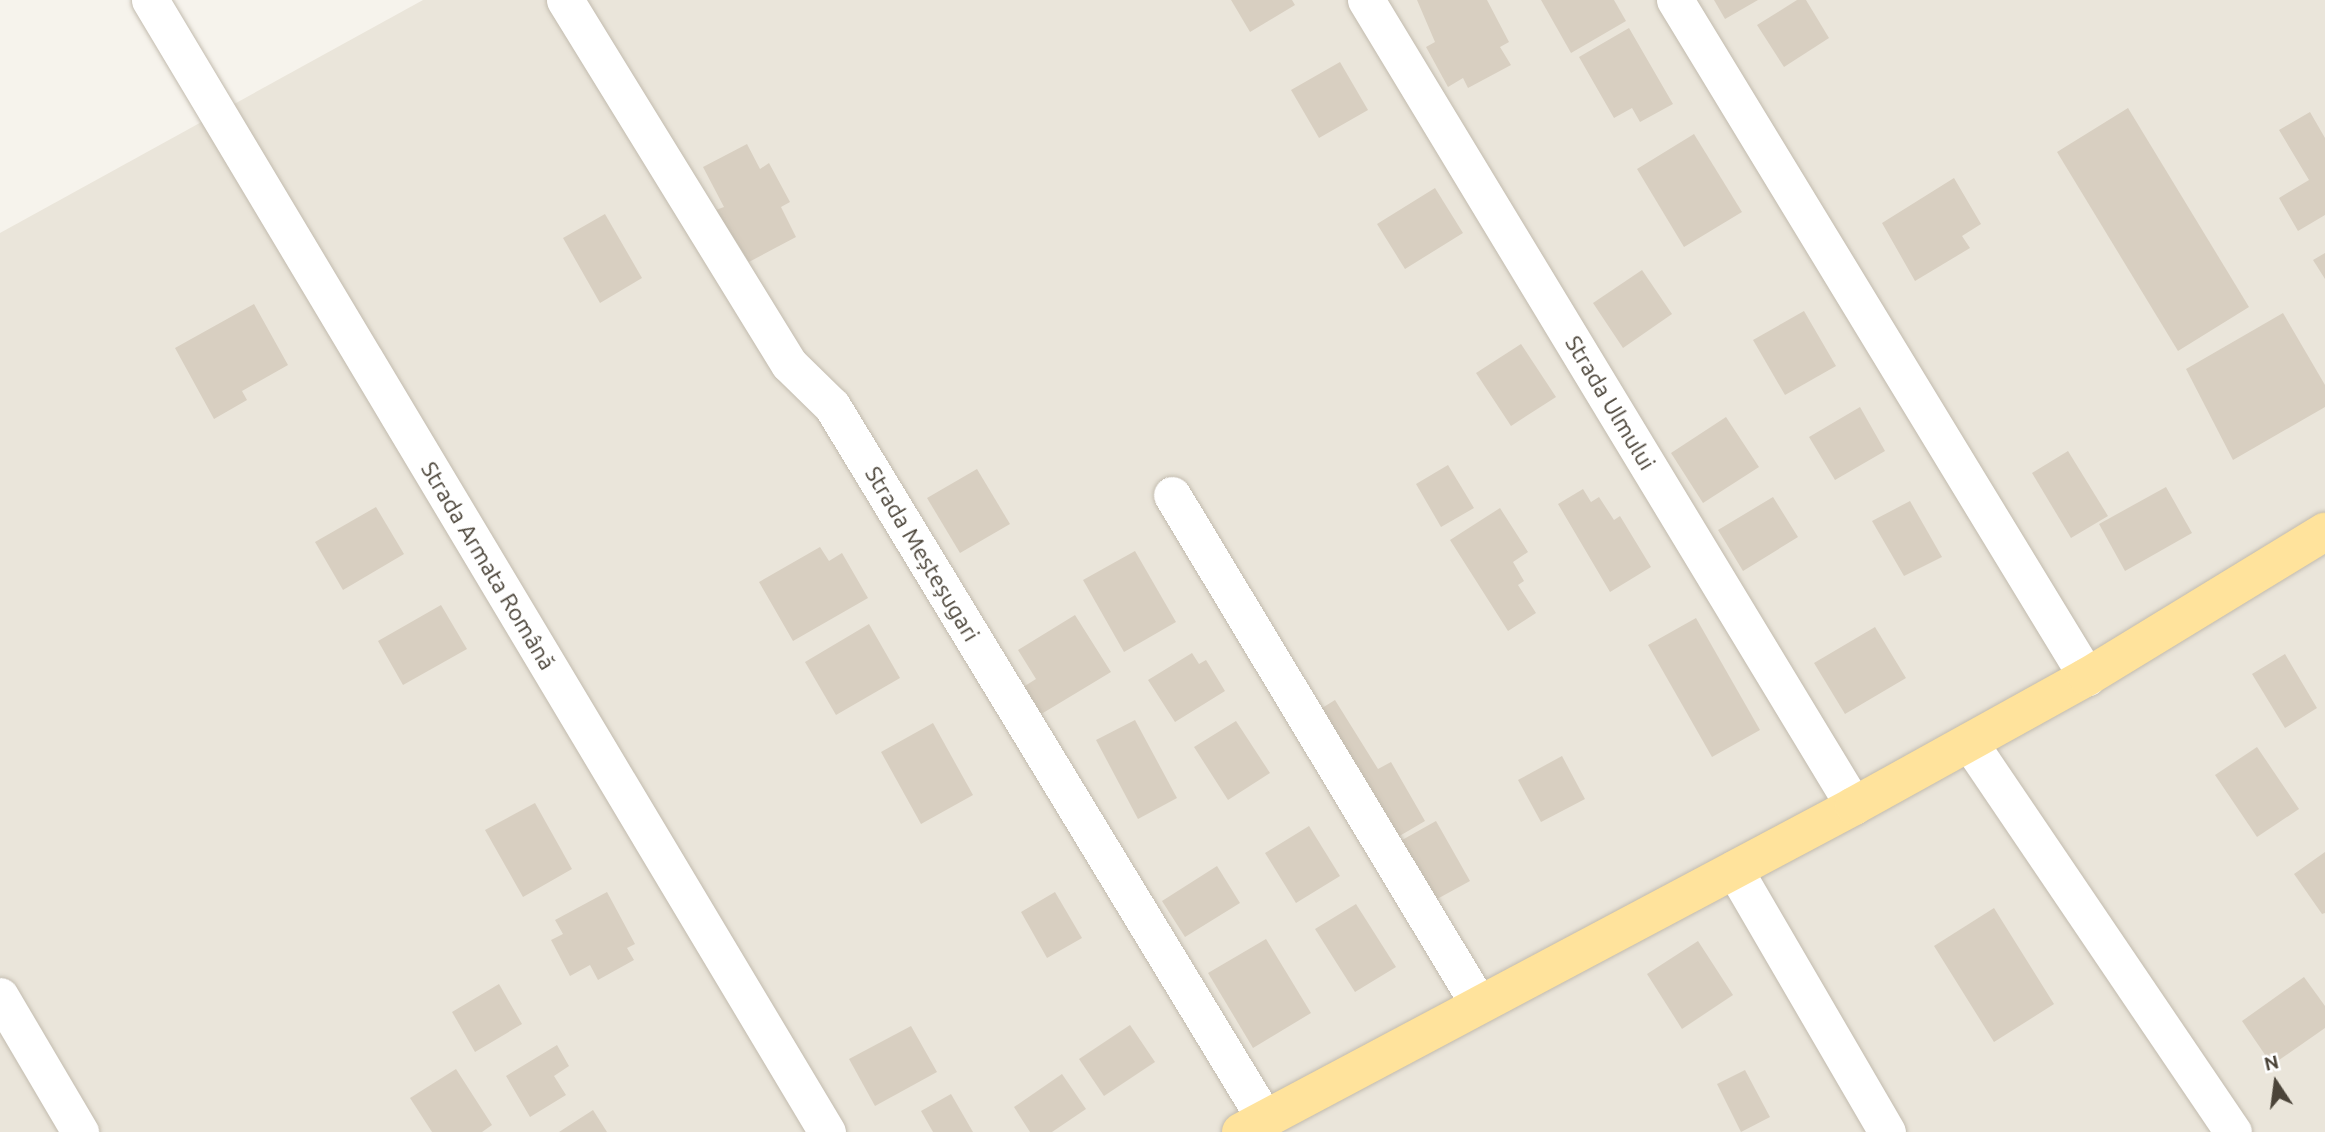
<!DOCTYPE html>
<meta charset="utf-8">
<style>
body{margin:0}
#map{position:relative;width:2325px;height:1132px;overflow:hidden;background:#f6f3ec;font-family:Ubuntu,sans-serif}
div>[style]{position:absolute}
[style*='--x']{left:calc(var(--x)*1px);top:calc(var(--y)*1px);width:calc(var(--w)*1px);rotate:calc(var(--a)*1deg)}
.residential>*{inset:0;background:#eae5da}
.building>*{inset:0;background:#d8cfc1}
.roads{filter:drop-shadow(0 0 2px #c2bbae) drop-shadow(0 0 2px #c2bbae)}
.minor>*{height:37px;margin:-18.5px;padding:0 18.5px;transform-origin:18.5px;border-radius:18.5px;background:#fff}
.major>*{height:38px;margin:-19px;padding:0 19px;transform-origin:19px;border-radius:19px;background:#ffe39c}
span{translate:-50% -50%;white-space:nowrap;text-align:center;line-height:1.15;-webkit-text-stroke:6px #fff;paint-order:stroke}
.street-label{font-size:23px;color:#4b4439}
.north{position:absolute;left:2241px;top:1048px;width:70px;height:70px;-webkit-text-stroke:5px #fff;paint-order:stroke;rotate:347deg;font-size:19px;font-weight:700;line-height:28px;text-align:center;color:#4b4439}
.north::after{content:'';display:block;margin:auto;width:24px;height:32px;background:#4b4439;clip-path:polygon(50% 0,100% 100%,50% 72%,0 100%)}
</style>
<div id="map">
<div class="residential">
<i style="clip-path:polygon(423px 0,2325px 0,2325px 1132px,0 1132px,0 233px)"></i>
</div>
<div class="building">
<i style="clip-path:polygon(1231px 0,1292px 0,1295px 5px,1250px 32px)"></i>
<i style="clip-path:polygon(1417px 0,1487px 0,1509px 42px,1500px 47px,1511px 65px,1468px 88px,1463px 78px,1448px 87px,1426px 47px,1435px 42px)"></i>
<i style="clip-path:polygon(1541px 0,1614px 0,1626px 21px,1571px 53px)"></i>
<i style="clip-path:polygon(1714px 0,1758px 0,1725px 19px)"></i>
<i style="clip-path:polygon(1797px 0,1806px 0,1829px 38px,1784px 67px,1757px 25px)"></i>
<i style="clip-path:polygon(1629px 28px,1673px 104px,1640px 122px,1632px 108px,1614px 118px,1579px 57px)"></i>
<i style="clip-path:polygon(1340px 62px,1368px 110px,1319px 138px,1291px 90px)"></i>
<i style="clip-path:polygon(2128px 108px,2249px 307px,2178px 351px,2057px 152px)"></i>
<i style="clip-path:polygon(2310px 112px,2325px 138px,2325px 215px,2298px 231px,2279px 198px,2309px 180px,2279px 130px)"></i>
<i style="clip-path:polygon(1694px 134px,1742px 212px,1684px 247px,1637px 169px)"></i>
<i style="clip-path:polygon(747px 144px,760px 169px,769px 163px,790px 202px,781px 207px,796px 237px,749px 262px,716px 210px,724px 207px,703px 167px)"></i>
<i style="clip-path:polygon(1954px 178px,1981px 224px,1962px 236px,1970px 248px,1915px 281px,1882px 223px)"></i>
<i style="clip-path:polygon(1435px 188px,1463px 233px,1405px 269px,1377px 224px)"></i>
<i style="clip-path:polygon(605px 214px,642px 278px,600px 303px,563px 238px)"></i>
<i style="clip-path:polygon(2325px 253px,2325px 279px,2313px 260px)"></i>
<i style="clip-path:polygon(1642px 270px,1672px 314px,1623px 348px,1593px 303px)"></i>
<i style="clip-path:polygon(254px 304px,288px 365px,242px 391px,247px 400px,214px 419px,175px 348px)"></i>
<i style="clip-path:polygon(1804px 311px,1836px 366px,1785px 395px,1753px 340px)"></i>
<i style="clip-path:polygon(2283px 313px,2325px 385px,2325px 407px,2233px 460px,2186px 369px)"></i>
<i style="clip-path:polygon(1521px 344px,1556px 397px,1511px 426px,1476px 373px)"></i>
<i style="clip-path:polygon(1860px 407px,1885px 451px,1835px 480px,1809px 437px)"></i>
<i style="clip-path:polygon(1726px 417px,1759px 467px,1703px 503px,1671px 453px)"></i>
<i style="clip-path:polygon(2068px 451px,2108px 516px,2071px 538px,2032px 473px)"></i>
<i style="clip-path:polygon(1448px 465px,1474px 508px,1441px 527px,1416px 484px)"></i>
<i style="clip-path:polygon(977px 469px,1010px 524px,960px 553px,927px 498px)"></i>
<i style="clip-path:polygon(2166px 487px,2192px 533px,2125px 571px,2099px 524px)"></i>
<i style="clip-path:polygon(1583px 489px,1591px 502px,1599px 497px,1614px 520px,1620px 516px,1651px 567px,1610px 592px,1558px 504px)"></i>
<i style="clip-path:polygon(1773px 497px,1798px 537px,1743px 571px,1718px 530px)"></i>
<i style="clip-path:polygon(1910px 501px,1942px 557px,1904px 576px,1872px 521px)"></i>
<i style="clip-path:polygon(376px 507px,404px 554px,343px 590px,315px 542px)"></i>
<i style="clip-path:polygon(1500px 508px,1528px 552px,1513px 562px,1524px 581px,1518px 585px,1536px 613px,1508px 631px,1450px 540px)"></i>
<i style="clip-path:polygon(820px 547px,829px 561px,842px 553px,868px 598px,793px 641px,759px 582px)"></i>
<i style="clip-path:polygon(1135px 551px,1176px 622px,1124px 652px,1083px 580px)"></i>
<i style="clip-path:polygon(441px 605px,467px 649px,403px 685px,378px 641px)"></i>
<i style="clip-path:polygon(1075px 615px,1111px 672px,1038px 716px,1020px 689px,1036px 679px,1018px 650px)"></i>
<i style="clip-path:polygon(1696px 618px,1760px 730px,1712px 757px,1648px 645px)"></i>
<i style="clip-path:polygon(869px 624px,900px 678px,836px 715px,805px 662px)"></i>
<i style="clip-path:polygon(1875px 627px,1906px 678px,1845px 714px,1814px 663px)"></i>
<i style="clip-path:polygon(1192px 653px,1199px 664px,1206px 660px,1225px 691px,1175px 722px,1148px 680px)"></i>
<i style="clip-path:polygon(2285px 654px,2317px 708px,2285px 728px,2252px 674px)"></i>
<i style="clip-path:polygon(1335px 700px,1378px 769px,1391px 762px,1425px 821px,1391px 841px,1314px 713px)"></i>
<i style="clip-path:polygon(1135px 720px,1177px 798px,1138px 819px,1096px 740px)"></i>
<i style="clip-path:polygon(1236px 721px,1270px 773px,1228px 800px,1194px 747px)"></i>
<i style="clip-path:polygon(933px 723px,973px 795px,921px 824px,881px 752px)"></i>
<i style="clip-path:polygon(2257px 747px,2299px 809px,2257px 837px,2215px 775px)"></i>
<i style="clip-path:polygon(1562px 756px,1585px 799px,1541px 822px,1518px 780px)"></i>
<i style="clip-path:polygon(535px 803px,572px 869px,523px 897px,485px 830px)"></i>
<i style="clip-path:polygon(1436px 821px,1470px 881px,1428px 904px,1395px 844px)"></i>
<i style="clip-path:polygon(1309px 826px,1340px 876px,1296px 903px,1265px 853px)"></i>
<i style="clip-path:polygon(2325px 852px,2325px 913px,2322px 914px,2294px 874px)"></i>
<i style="clip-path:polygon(1217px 866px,1240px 903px,1185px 937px,1162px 901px)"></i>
<i style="clip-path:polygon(607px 892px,635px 944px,627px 948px,634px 960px,598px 980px,590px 965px,570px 976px,551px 940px,563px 934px,555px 920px)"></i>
<i style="clip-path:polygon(1055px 892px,1082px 938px,1047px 958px,1021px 912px)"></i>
<i style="clip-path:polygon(1356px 904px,1396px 967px,1355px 992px,1315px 929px)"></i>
<i style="clip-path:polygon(1994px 908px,2054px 1004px,1994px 1042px,1934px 946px)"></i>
<i style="clip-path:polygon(1266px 939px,1311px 1013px,1253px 1048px,1208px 973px)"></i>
<i style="clip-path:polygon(1698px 941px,1733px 995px,1682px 1029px,1647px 974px)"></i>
<i style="clip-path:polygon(2304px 977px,2325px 1006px,2325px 1028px,2272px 1065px,2242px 1021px)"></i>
<i style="clip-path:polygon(499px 984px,522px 1024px,475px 1052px,452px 1012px)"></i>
<i style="clip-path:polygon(1130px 1025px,1155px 1062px,1104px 1096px,1079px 1059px)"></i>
<i style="clip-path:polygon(911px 1026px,937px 1072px,875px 1106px,849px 1059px)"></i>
<i style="clip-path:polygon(557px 1045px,569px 1066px,554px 1076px,566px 1095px,530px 1117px,506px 1076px)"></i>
<i style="clip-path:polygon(456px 1069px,492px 1125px,482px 1132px,432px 1132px,410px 1098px)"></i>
<i style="clip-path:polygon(1745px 1070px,1770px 1117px,1741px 1132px,1717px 1084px)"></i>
<i style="clip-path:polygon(1062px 1074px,1086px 1109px,1052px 1132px,1030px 1132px,1014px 1107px)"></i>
<i style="clip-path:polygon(951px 1094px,973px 1132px,933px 1132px,921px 1111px)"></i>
<i style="clip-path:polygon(593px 1110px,607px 1132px,559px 1132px)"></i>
</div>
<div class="roads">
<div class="minor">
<i style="--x:150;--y:0;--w:1319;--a:59.12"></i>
<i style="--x:565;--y:0;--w:427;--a:58.4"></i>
<i style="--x:789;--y:364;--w:60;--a:44.3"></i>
<i style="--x:832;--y:406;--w:834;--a:58.73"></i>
<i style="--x:1366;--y:0;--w:942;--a:58.81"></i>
<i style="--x:1675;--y:0;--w:793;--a:58.68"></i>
<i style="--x:1172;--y:495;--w:593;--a:58.94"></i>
<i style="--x:1969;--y:742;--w:471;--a:55.9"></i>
<i style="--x:1734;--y:869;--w:304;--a:59.8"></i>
<i style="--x:0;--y:996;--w:158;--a:59.5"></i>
</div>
<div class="major">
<i style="--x:1241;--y:1132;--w:694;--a:-28"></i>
<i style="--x:1854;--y:806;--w:266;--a:-29"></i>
<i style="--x:2087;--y:677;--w:279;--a:-31.4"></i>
</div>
</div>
<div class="street-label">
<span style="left:1610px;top:403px;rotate:59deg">Strada Ulmului</span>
<span style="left:922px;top:554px;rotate:59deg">Strada Meșteșugari</span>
<span style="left:488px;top:566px;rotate:59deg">Strada Armata Română</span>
</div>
<div class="north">N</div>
</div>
